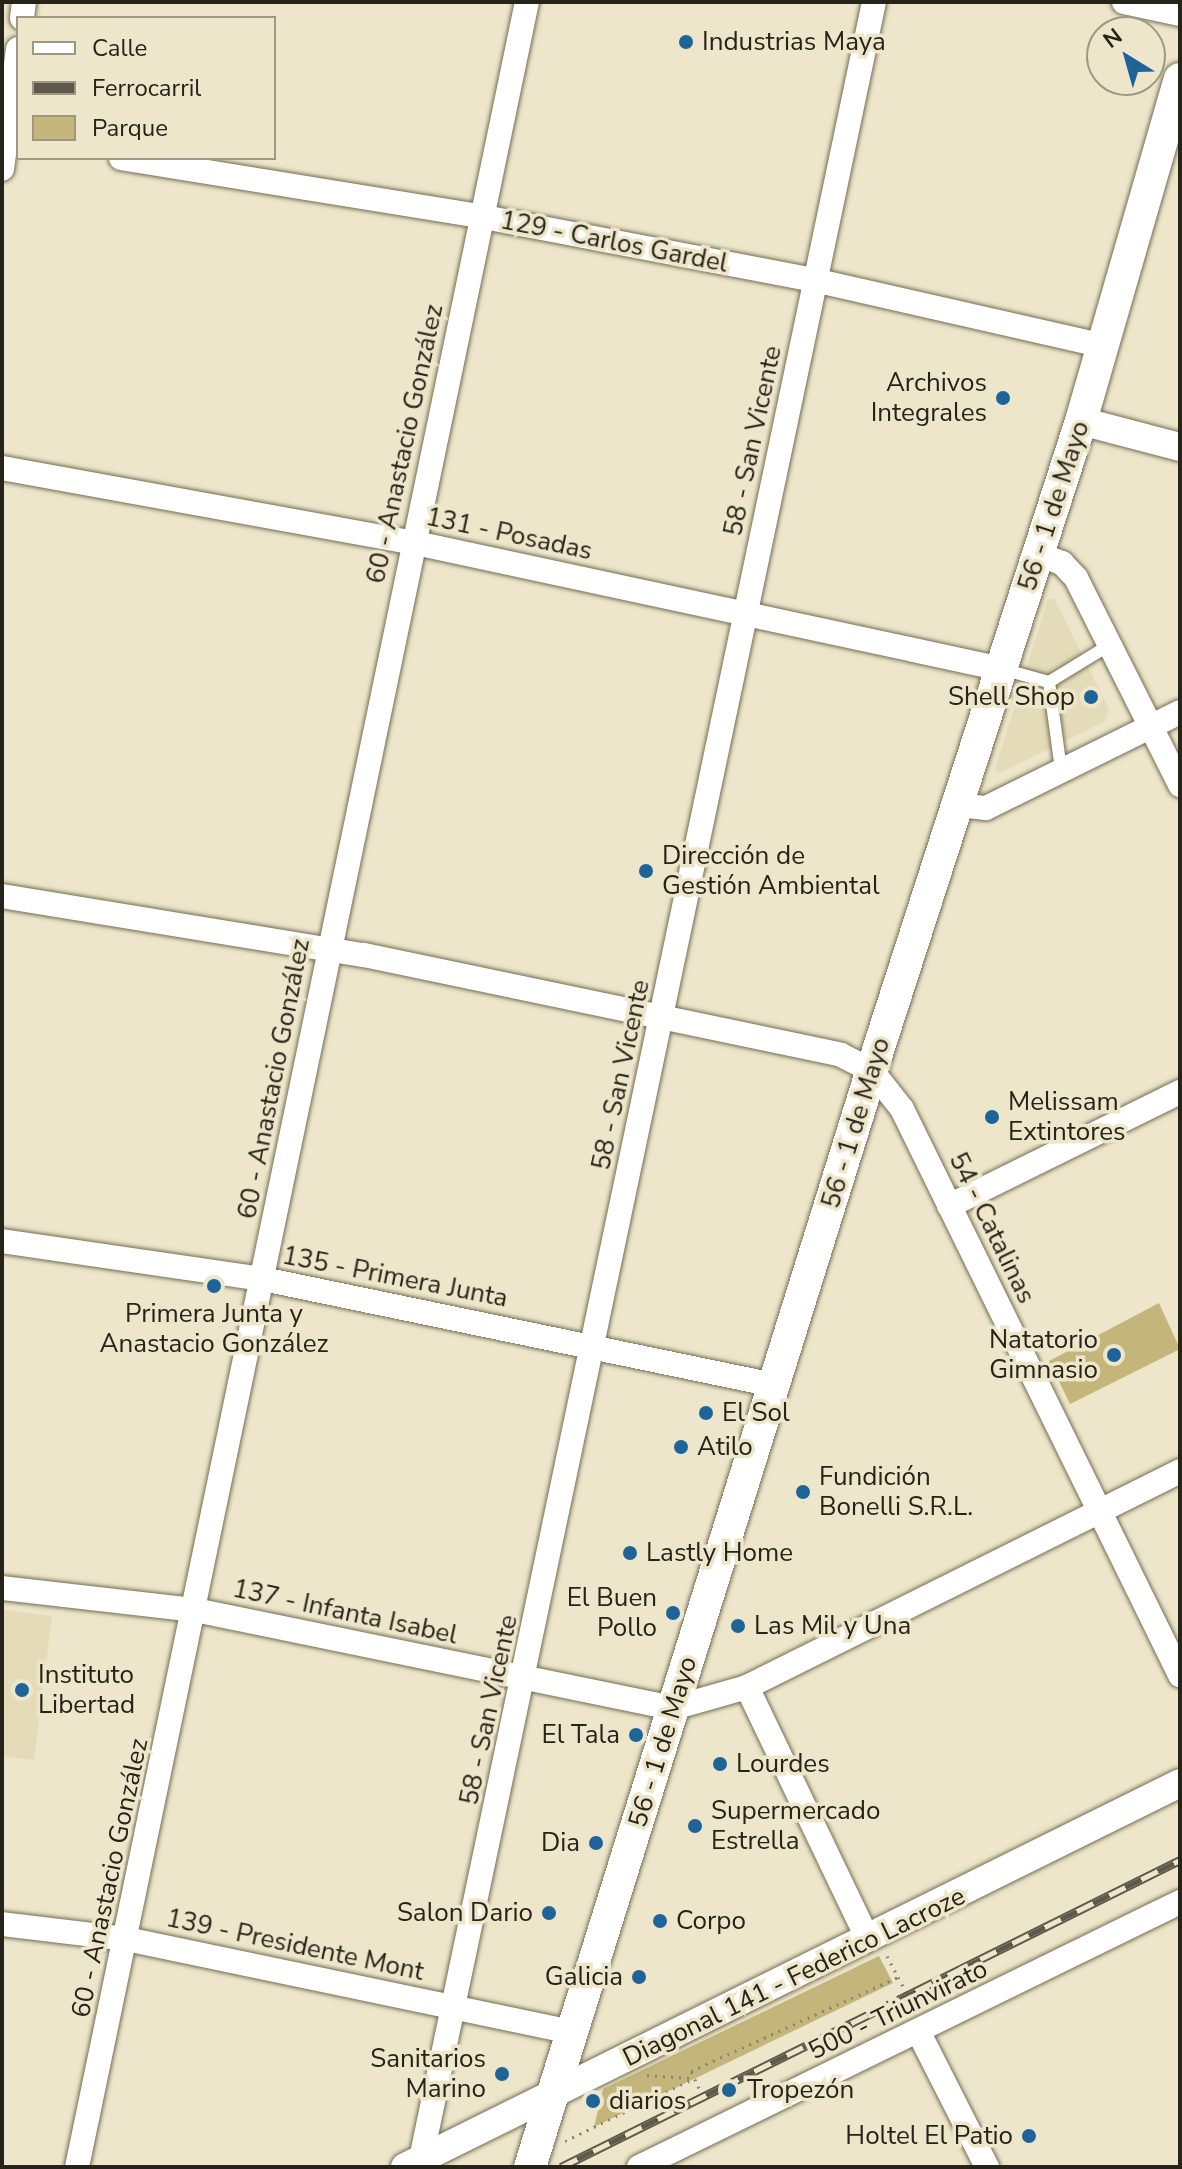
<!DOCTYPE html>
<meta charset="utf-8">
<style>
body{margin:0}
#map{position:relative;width:1182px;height:2169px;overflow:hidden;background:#eee6ca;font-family:"Nunito Sans",sans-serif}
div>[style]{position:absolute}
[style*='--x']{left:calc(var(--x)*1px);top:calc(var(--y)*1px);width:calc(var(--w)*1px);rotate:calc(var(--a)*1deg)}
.built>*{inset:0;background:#e4dbb8}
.green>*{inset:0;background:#c4b57b}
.path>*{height:3px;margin-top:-1.5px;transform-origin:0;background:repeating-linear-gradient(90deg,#898370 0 2px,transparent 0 8px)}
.roads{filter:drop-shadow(0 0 2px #746d54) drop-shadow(0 0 2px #746d54)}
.service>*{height:12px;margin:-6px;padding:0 6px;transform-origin:6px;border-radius:6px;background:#fff}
.minor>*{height:24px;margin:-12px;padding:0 12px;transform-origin:12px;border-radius:12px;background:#fff}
.tertiary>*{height:28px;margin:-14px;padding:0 14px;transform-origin:14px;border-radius:14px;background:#fff}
.secondary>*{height:32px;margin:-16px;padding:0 16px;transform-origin:16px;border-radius:16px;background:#fff}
.rail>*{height:9px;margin-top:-4.5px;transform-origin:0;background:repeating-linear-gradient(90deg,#eee6ca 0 18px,#5e594a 0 36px);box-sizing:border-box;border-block:2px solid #5e594a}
.dots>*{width:22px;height:22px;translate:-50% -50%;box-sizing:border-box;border:4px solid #eee6ca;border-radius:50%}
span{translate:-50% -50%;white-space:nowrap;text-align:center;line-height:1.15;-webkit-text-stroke:7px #eee6ca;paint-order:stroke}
.poi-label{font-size:26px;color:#262319}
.left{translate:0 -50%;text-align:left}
.right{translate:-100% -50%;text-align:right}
.street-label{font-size:26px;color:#262319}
.frame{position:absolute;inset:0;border:4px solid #262319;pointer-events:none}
.legend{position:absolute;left:16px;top:16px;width:260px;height:144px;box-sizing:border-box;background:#eee6ca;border:2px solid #9e9883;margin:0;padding:10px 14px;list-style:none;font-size:24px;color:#262319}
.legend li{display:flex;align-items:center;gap:16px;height:40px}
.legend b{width:40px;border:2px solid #9e9883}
.north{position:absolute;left:1086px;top:16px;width:80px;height:80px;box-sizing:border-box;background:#eee6ca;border:2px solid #9e9883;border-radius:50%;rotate:323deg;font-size:22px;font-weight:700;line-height:32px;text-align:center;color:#262319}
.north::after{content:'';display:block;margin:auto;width:28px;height:36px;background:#1e6499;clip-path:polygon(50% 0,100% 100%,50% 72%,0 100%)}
</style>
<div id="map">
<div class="built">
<i style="clip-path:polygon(1054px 598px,1109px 709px,1105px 721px,1000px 773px,995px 769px,1048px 599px)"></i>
<i style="clip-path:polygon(4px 1610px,52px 1616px,34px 1760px,2px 1756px)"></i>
</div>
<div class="green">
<i style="clip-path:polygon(1159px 1303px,1180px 1349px,1070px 1404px,1049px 1361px)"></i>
<i style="clip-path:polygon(879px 1956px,893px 1983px,594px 2127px,603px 2089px)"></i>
</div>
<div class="path">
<i style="--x:887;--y:1956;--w:24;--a:62"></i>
<i style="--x:647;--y:2075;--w:44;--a:3.9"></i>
<i style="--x:699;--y:2088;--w:19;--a:-115"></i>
<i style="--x:691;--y:2071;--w:227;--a:-24.4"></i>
<i style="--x:898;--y:1977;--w:34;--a:62"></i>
<i style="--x:565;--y:2141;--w:144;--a:-25.9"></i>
</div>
<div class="roads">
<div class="service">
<i style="--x:1002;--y:669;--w:49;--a:15.5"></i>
<i style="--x:1049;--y:682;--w:89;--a:82.2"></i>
<i style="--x:1049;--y:682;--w:73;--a:-31.5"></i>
</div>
<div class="minor">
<i style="--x:1124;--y:2;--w:57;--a:12.1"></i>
<i style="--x:22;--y:18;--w:16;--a:-83"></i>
<i style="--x:121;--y:158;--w:368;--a:9.2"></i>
<i style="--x:484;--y:217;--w:336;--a:10.8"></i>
<i style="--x:814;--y:280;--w:297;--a:12.8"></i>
<i style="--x:2;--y:169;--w:121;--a:-82.4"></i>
<i style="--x:2;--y:468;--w:416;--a:10.3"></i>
<i style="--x:411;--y:542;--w:604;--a:12.13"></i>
<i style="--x:1038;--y:554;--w:26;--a:21"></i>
<i style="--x:1062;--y:563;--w:21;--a:47"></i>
<i style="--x:1076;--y:578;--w:232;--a:63.3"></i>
<i style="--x:960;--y:805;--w:26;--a:7"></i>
<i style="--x:986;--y:808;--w:216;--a:-26.3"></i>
<i style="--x:2;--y:896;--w:367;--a:9.3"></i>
<i style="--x:364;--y:955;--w:487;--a:11.8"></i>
<i style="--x:841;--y:1055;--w:35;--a:27"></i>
<i style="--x:872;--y:1071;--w:48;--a:51.7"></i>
<i style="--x:902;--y:1109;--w:631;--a:63.84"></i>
<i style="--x:949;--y:1206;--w:258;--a:-26.3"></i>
<i style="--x:2;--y:1241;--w:264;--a:8.3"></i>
<i style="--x:263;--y:1279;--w:522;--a:11.72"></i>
<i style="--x:2;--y:1588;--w:194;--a:6.5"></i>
<i style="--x:195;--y:1610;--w:488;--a:11.6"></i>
<i style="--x:673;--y:1708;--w:77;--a:-15.8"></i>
<i style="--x:747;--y:1687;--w:484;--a:-26.5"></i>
<i style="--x:747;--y:1687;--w:280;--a:64.4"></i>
<i style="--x:2;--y:1924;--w:125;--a:6.9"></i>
<i style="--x:126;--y:1939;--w:458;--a:11.8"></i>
<i style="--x:918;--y:2031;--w:153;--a:63.1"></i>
<i style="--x:421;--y:2159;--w:2204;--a:-78.14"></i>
<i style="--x:77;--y:2167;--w:2211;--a:-78.26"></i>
<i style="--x:639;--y:2167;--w:602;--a:-26.1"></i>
</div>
<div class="tertiary">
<i style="--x:1081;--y:421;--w:102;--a:14.7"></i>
<i style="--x:405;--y:2167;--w:865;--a:-26.36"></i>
</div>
<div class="secondary">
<i style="--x:530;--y:2167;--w:1179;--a:-72.69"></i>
<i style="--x:881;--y:1041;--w:651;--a:-72.12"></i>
<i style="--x:1081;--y:421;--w:356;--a:-73.9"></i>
</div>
</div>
<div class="rail">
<i style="--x:561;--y:2167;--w:691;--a:-26.38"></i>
</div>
<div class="dots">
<i style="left:686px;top:42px;background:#1e6499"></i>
<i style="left:1003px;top:398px;background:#1e6499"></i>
<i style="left:1091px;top:697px;background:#1e6499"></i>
<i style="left:646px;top:871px;background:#1e6499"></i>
<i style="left:992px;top:1117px;background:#1e6499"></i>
<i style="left:214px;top:1286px;background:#1e6499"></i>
<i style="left:1114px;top:1355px;background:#1e6499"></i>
<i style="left:706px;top:1413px;background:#1e6499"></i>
<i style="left:681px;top:1447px;background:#1e6499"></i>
<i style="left:803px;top:1492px;background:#1e6499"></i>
<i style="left:630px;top:1553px;background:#1e6499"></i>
<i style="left:673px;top:1613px;background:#1e6499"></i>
<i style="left:738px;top:1626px;background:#1e6499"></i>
<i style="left:22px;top:1690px;background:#1e6499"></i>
<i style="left:636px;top:1735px;background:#1e6499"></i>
<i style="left:720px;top:1764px;background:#1e6499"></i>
<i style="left:695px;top:1826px;background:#1e6499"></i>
<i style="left:596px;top:1843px;background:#1e6499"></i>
<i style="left:549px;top:1913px;background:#1e6499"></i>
<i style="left:660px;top:1921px;background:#1e6499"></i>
<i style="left:639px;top:1977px;background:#1e6499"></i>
<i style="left:502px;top:2074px;background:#1e6499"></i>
<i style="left:729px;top:2090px;background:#1e6499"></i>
<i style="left:593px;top:2101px;background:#1e6499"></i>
<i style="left:1029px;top:2136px;background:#1e6499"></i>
</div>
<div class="poi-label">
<span class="left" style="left:702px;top:42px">Industrias Maya</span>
<span class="right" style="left:987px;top:398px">Archivos<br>Integrales</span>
<span class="right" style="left:1075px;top:697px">Shell Shop</span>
<span class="left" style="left:662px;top:871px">Dirección de<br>Gestión Ambiental</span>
<span class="left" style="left:1008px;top:1117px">Melissam<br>Extintores</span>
<span style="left:214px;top:1329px">Primera Junta y<br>Anastacio González</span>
<span class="right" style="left:1098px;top:1355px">Natatorio<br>Gimnasio</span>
<span class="left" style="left:722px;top:1413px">El Sol</span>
<span class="left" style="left:697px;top:1447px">Atilo</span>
<span class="left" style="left:819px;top:1492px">Fundición<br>Bonelli S.R.L.</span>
<span class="left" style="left:646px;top:1553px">Lastly Home</span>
<span class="right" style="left:657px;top:1613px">El Buen<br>Pollo</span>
<span class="left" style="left:754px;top:1626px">Las Mil y Una</span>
<span class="left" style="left:38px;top:1690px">Instituto<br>Libertad</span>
<span class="right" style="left:620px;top:1735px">El Tala</span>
<span class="left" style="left:736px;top:1764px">Lourdes</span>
<span class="left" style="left:711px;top:1826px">Supermercado<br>Estrella</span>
<span class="right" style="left:580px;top:1843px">Dia</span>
<span class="right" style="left:533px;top:1913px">Salon Dario</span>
<span class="left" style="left:676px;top:1921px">Corpo</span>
<span class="right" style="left:623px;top:1977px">Galicia</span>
<span class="right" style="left:486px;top:2074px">Sanitarios<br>Marino</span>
<span class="left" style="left:747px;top:2090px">Tropezón</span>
<span class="left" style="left:609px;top:2101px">diarios</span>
<span class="right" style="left:1013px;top:2136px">Holtel El Patio</span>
</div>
<div class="street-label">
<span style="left:614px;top:242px;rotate:11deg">129 - Carlos Gardel</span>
<span style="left:753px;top:441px;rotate:-78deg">58 - San Vicente</span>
<span style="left:405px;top:444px;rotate:-78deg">60 - Anastacio González</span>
<span style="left:1054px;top:506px;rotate:-72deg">56 - 1 de Mayo</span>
<span style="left:509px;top:534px;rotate:12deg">131 - Posadas</span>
<span style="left:621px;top:1075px;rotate:-78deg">58 - San Vicente</span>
<span style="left:274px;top:1079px;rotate:-79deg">60 - Anastacio González</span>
<span style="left:856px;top:1123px;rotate:-73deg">56 - 1 de Mayo</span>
<span style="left:992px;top:1228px;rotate:64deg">54 - Catalinas</span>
<span style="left:395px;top:1277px;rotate:11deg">135 - Primera Junta</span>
<span style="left:345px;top:1612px;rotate:12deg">137 - Infanta Isabel</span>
<span style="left:489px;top:1710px;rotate:-78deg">58 - San Vicente</span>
<span style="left:663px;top:1742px;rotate:-73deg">56 - 1 de Mayo</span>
<span style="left:110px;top:1878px;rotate:-78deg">60 - Anastacio González</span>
<span style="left:295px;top:1945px;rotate:12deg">139 - Presidente Mont</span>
<span style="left:794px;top:1977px;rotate:-26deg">Diagonal 141 - Federico Lacroze</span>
<span style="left:898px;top:2010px;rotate:-26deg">500 - Triunvirato</span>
</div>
<div class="frame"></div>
<ul class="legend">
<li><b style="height:10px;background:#fff"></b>Calle</li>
<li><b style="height:10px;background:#5e594a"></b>Ferrocarril</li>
<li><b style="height:22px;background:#c4b57b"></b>Parque</li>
</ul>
<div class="north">N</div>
</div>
